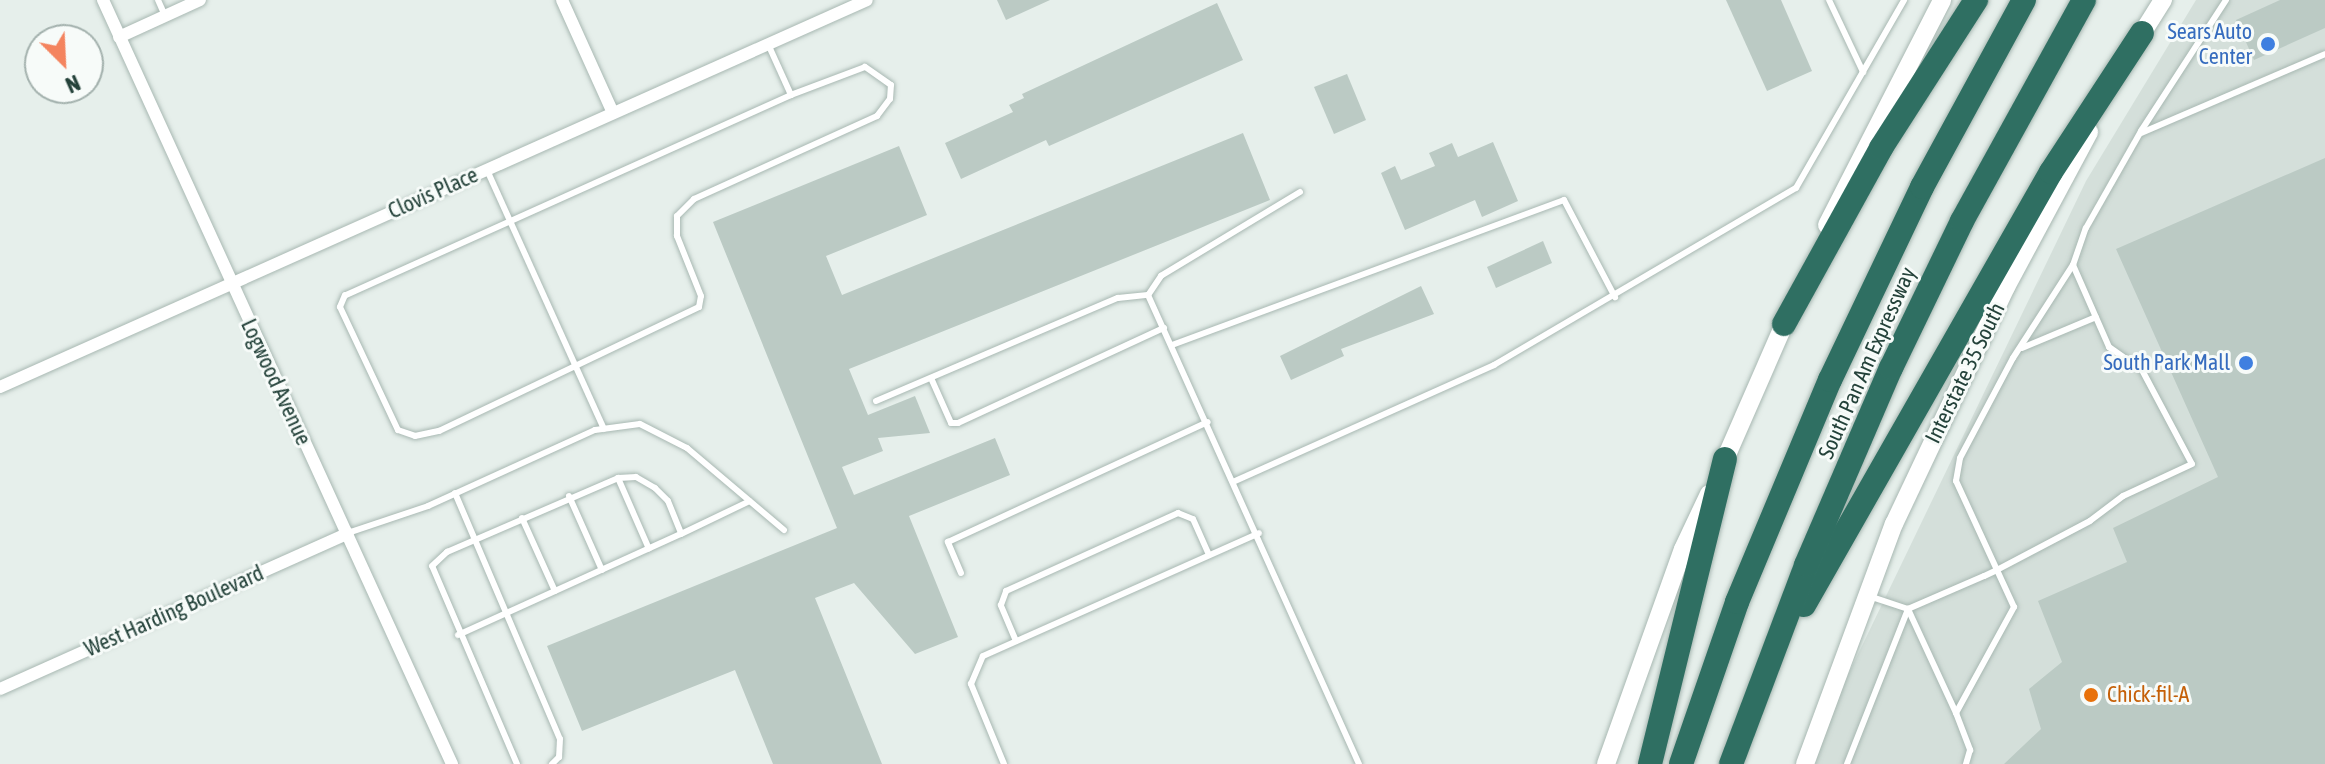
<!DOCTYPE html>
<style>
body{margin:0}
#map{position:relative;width:2325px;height:764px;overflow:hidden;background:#e6efeb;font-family:"Asap Condensed",sans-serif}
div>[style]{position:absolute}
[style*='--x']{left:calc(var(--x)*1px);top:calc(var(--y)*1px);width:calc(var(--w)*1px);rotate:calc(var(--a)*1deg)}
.built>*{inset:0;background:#d4dfda}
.building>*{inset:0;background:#bbcac4}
.roads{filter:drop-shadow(0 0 2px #a8b8b2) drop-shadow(0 0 2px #a8b8b2)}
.service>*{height:6px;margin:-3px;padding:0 3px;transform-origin:3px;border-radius:3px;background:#fff}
.minor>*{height:12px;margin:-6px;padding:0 6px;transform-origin:6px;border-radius:6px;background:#fff}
.secondary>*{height:18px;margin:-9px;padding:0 9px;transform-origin:9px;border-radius:9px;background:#fff}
.motorway>*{height:24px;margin:-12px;padding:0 12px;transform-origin:12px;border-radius:12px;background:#2f6f62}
.dots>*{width:22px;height:22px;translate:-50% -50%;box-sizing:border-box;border:4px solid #f7fbf9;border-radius:50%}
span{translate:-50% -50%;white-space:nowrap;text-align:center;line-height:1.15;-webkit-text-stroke:6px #f7fbf9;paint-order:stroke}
.shop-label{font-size:22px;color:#366cbe}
.right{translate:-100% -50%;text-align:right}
.street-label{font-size:22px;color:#24423a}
.food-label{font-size:22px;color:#c56008}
.left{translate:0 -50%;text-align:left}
.north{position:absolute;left:24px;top:24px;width:80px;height:80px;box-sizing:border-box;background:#f7fbf9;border:2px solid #a3b1ad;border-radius:50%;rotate:156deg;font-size:22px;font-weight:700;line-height:32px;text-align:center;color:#24423a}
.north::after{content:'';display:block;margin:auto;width:28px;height:36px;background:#f4845f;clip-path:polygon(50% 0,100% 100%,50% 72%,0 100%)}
</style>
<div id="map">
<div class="built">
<i style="clip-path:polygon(2196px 0,2325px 0,2325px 764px,1815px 764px,1834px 704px,2086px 181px)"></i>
</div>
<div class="building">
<i style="clip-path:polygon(997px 0,1050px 0,1006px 20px)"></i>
<i style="clip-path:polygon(1726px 0,1781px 0,1812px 71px,1767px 91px)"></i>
<i style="clip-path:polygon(2280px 0,2325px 0,2325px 28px,2254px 60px,2236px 20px)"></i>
<i style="clip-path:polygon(1217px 3px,1243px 60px,1049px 146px,1046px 140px,961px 179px,945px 143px,1013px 112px,1009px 105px,1024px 98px,1022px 94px)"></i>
<i style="clip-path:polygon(1347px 74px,1366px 120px,1334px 134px,1314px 87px)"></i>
<i style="clip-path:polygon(1243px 133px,1270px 200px,849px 369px,868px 415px,915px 396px,930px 433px,878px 438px,883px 451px,842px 467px,854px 495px,995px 438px,1010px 475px,909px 516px,958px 637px,915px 654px,854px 583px,815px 598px,882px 764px,773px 764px,735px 670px,582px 731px,547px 646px,837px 528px,713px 222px,899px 146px,927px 215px,826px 256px,842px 295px)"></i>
<i style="clip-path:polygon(1493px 142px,1518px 201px,1482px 217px,1475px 200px,1405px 230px,1381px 173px,1395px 166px,1401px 180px,1435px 166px,1429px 153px,1452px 143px,1458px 157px)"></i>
<i style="clip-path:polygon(2325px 158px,2325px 764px,2004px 764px,2041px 729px,2029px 689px,2062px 662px,2038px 601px,2127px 562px,2113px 528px,2218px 477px,2116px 249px)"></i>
<i style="clip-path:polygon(1543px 241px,1552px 263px,1496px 288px,1487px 267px)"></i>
<i style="clip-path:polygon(1421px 286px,1434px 314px,1341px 349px,1344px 356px,1291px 380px,1280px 356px)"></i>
</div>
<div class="roads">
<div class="service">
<i style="--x:158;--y:0;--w:17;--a:66"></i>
<i style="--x:1829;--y:0;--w:80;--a:64.7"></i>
<i style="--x:768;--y:44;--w:56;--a:65.7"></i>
<i style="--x:791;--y:95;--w:489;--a:155.8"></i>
<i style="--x:345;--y:295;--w:13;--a:113"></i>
<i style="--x:340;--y:307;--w:136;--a:64.8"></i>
<i style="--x:398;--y:430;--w:18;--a:19"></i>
<i style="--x:415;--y:436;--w:25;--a:-12"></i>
<i style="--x:439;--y:431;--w:288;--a:-25.5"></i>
<i style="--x:699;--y:307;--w:11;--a:-80"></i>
<i style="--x:701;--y:296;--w:65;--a:-111.8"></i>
<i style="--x:677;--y:236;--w:20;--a:-90"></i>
<i style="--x:677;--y:216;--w:24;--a:-45"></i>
<i style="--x:694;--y:199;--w:201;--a:-24.4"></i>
<i style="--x:877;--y:116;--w:21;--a:-53"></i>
<i style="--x:890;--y:99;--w:14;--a:-86"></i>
<i style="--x:891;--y:85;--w:32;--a:-145"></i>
<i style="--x:865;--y:67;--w:79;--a:159.3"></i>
<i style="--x:2141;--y:133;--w:200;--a:-23.2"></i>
<i style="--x:487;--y:170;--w:284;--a:65.7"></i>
<i style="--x:1300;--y:192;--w:162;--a:148.9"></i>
<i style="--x:1161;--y:276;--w:23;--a:124"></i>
<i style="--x:1148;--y:295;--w:514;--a:65.78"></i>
<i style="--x:2073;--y:265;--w:90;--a:66.3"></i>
<i style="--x:2109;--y:347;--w:40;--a:34.9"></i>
<i style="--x:2142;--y:370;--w:106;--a:62"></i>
<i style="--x:2192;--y:464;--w:76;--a:155.1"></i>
<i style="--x:2123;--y:496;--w:41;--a:142.9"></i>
<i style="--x:2090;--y:521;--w:105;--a:152.2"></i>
<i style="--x:1997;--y:570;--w:14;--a:155"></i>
<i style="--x:1984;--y:576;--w:83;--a:156.5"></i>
<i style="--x:1908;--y:609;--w:115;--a:65.2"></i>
<i style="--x:1956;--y:713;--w:121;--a:-61.3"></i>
<i style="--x:2014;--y:607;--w:41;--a:-114.7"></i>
<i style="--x:1997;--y:570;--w:98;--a:-114.7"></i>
<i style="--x:1956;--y:481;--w:23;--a:-80"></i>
<i style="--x:1960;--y:458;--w:113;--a:-62.1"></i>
<i style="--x:2013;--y:358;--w:111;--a:-57.2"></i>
<i style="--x:2073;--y:265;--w:39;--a:-71"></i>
<i style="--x:2086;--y:228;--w:112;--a:-60.4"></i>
<i style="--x:2141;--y:131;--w:156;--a:-57"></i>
<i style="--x:1172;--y:345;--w:418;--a:-20.3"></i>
<i style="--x:1564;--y:200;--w:110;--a:62.3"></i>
<i style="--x:2022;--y:348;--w:80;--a:-22.7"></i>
<i style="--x:931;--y:378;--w:49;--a:66"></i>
<i style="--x:951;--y:423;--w:7;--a:0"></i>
<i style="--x:958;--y:423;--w:227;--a:-24.8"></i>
<i style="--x:876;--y:401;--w:263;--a:-23.1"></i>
<i style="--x:1118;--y:298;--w:30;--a:-6"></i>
<i style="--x:618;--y:478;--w:77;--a:66.4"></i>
<i style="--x:1235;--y:481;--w:284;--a:-24.1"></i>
<i style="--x:1494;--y:365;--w:350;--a:-30.4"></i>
<i style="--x:1796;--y:188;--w:217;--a:-60.1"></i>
<i style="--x:455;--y:493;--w:267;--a:66.9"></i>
<i style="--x:560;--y:739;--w:18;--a:93"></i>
<i style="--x:559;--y:757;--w:10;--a:135"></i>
<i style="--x:569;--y:496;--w:81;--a:66"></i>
<i style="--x:522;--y:518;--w:80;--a:65.7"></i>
<i style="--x:348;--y:533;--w:84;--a:-18.6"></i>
<i style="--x:428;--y:506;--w:183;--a:-24.5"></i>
<i style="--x:595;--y:430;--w:45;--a:-7.6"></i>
<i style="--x:640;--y:424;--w:53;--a:27.1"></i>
<i style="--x:687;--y:448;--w:127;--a:40.2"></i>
<i style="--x:961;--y:573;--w:34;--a:-113"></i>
<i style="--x:948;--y:542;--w:286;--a:-24.8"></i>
<i style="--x:458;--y:635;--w:245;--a:-24.4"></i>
<i style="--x:1016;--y:641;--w:39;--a:-113"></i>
<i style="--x:1001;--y:605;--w:15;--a:-70"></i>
<i style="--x:1006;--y:591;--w:189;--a:-24.4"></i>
<i style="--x:1178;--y:513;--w:16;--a:22"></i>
<i style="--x:1193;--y:519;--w:39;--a:66"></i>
<i style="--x:1956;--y:713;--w:40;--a:69"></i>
<i style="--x:1970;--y:750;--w:15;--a:106"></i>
<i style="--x:517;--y:764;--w:215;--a:-113.2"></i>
<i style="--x:432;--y:566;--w:21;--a:-43"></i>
<i style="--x:447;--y:552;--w:186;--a:-23.4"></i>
<i style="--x:618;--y:478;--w:18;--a:-3"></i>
<i style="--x:636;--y:477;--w:22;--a:30"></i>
<i style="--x:655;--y:488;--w:18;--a:45"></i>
<i style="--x:668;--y:501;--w:35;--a:68"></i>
<i style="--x:681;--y:534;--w:76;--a:-25.6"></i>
<i style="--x:1004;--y:764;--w:87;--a:-112.4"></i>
<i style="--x:971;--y:684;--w:30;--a:-67"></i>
<i style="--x:983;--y:656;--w:302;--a:-24"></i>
<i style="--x:1847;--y:764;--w:167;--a:-68.5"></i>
<i style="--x:1908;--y:609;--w:41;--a:-161.6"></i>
</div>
<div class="minor">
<i style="--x:103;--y:0;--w:840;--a:65.45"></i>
<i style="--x:562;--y:0;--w:124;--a:65.7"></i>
<i style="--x:119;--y:37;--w:89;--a:-24.6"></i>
<i style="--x:0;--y:387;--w:949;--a:-24.05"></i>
<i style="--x:0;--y:689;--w:381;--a:-24.1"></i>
</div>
<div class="secondary">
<i style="--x:2136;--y:43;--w:51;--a:-57.9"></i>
<i style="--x:1827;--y:225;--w:253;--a:-62.9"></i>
<i style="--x:1720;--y:471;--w:170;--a:-66.4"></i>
<i style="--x:1606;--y:764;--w:228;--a:-70.3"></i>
<i style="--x:1683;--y:549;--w:61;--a:-64.7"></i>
<i style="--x:1805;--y:764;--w:256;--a:-69.7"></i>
<i style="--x:1894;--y:524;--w:262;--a:-64.7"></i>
<i style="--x:2006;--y:287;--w:176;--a:-61.8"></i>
</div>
<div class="motorway">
<i style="--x:1784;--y:324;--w:201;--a:-61.1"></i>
<i style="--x:1881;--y:148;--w:176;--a:-57.3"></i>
<i style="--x:1804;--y:605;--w:498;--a:-60.3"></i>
<i style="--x:2051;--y:172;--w:166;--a:-56.8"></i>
<i style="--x:1650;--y:764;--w:314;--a:-76.2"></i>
<i style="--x:1681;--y:764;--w:171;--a:-70.9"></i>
<i style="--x:1737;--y:602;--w:241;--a:-67.3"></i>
<i style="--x:1830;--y:380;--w:214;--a:-64.5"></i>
<i style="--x:1922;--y:187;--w:213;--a:-61.4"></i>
<i style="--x:1731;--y:764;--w:213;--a:-69.3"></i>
<i style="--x:1806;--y:565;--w:215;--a:-66.7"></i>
<i style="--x:1891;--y:368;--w:163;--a:-64.2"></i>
<i style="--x:1962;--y:221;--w:252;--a:-61.1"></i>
</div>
</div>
<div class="dots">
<i style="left:2268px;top:44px;background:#3f7fe0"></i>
<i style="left:2246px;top:363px;background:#3f7fe0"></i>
<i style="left:2091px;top:695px;background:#e8710a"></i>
</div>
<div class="shop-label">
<span class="right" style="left:2252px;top:44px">Sears Auto<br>Center</span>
<span class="right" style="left:2230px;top:363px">South Park Mall</span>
</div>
<div class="street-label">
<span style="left:433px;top:193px;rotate:-24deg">Clovis Place</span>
<span style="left:1867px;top:363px;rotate:-66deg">South Pan Am Expressway</span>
<span style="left:1965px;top:373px;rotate:-64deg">Interstate 35 South</span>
<span style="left:276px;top:382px;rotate:65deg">Logwood Avenue</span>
<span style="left:174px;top:611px;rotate:-24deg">West Harding Boulevard</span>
</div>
<div class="food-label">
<span class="left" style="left:2107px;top:695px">Chick-fil-A</span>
</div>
<div class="north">N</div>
</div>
